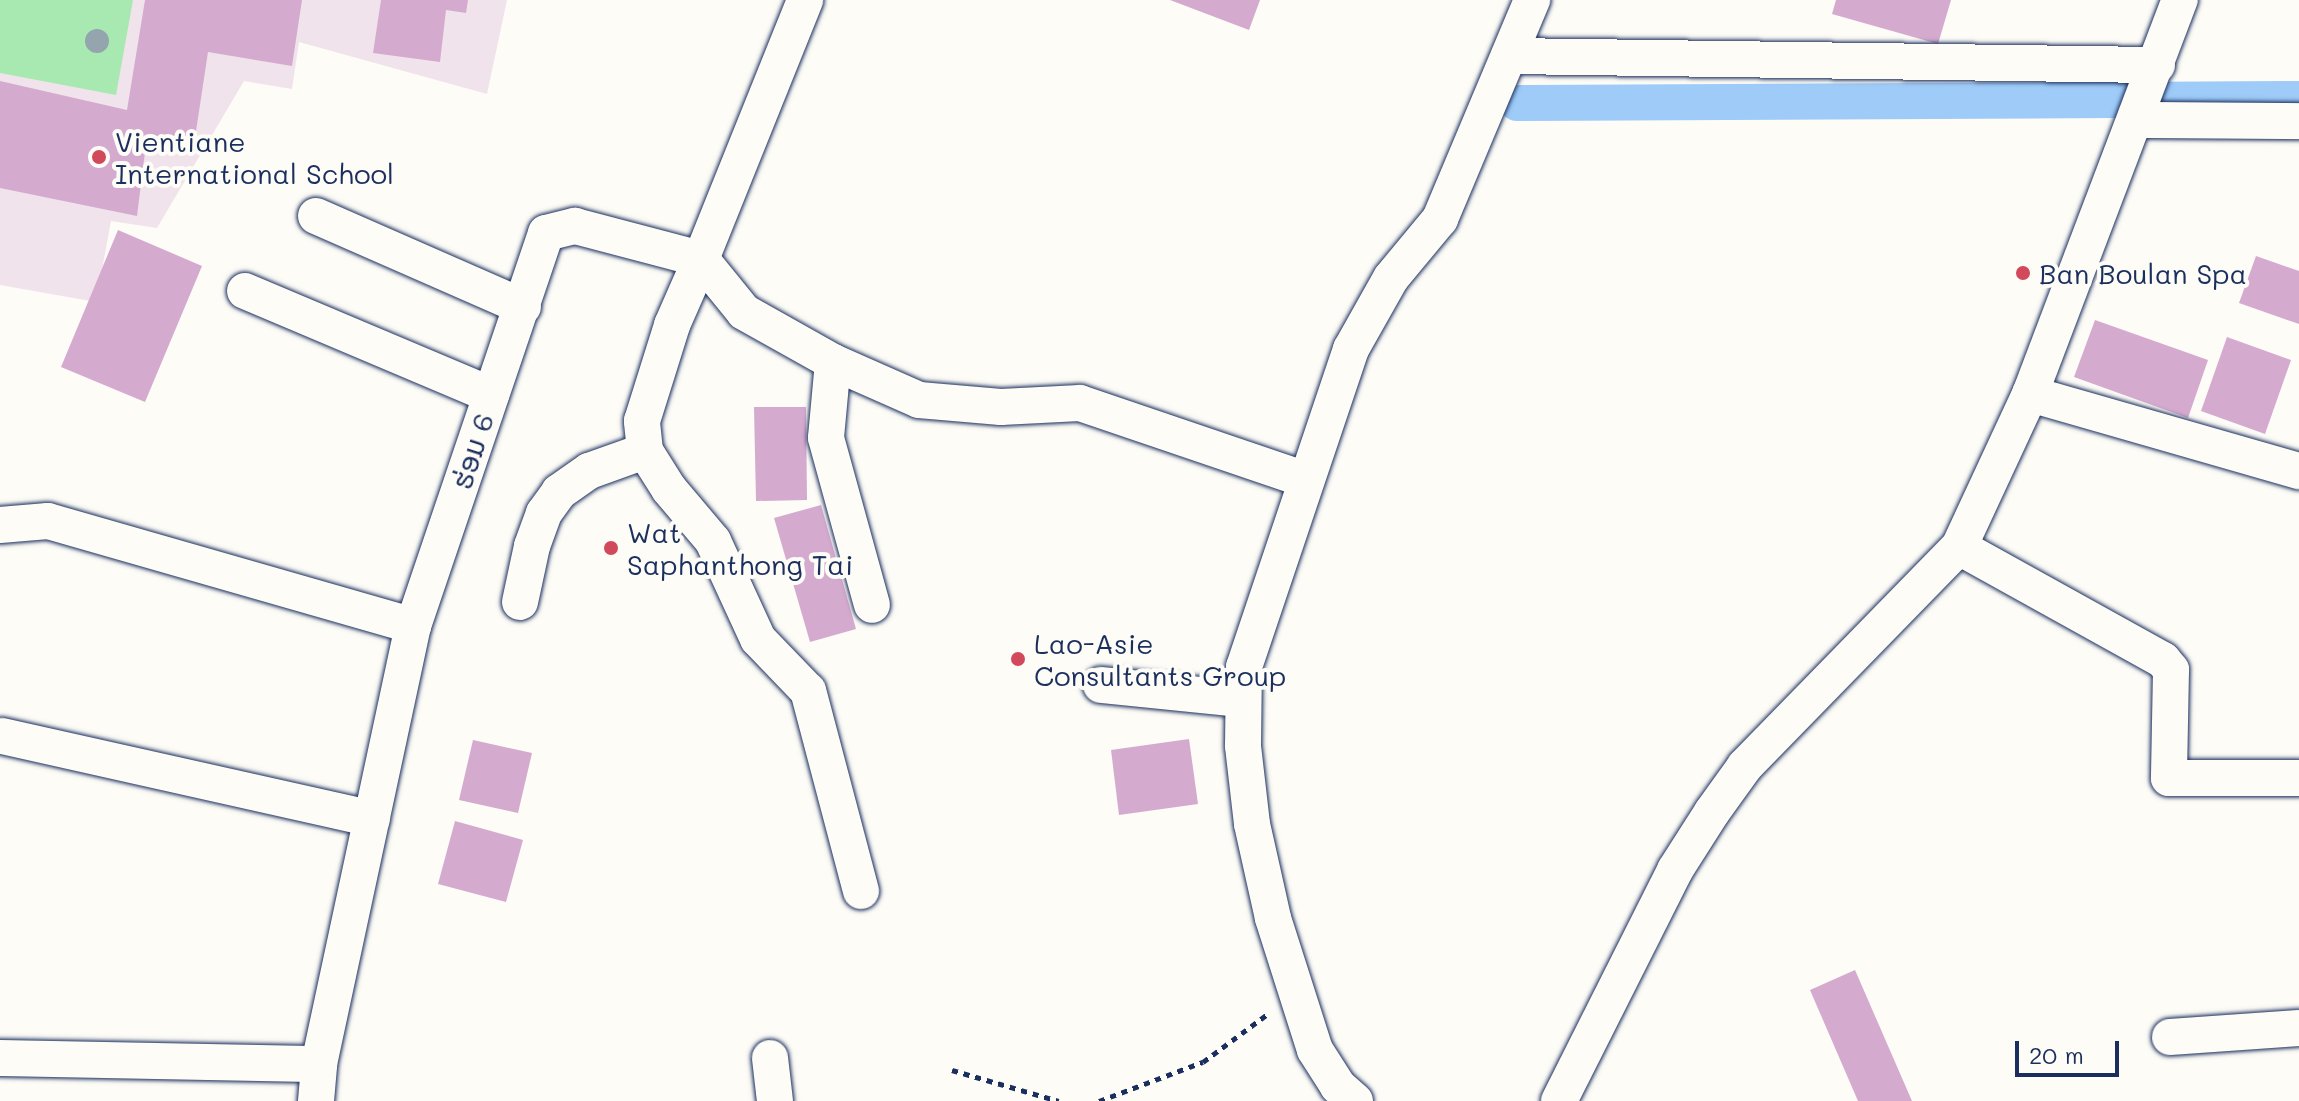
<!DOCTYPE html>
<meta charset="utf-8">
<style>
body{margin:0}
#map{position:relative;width:2299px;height:1101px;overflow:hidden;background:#fdfcf7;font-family:Mali,"Noto Sans Lao",sans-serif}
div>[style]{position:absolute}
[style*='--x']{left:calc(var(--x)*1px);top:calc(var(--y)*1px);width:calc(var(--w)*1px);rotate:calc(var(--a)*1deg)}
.built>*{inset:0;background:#f1e3eb}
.green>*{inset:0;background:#a8e9b1}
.canal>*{height:36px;margin:-18px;padding:0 18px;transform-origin:18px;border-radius:18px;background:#9ecbf8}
.building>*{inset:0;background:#d5aacf}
.path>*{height:5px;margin-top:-2.5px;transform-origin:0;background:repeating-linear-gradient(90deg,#1b2f5e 0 6px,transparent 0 12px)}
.roads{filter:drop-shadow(0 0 2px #1b2f5e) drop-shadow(0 0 2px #1b2f5e)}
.minor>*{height:36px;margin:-18px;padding:0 18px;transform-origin:18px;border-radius:18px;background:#fdfcf7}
.trees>*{width:24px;height:24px;margin:-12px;border-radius:50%;background:#94a5ae}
.dots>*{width:22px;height:22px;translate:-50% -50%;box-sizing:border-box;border:4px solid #fdfcf7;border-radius:50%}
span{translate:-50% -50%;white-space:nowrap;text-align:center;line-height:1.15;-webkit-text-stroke:8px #fdfcf7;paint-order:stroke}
.poi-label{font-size:28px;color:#1b2f5e}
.left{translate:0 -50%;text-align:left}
.street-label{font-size:28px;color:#1b2f5e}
.scale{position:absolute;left:2015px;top:1041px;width:104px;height:36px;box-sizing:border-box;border:4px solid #1b2f5e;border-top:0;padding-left:10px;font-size:24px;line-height:28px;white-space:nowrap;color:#1b2f5e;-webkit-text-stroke:6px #fdfcf7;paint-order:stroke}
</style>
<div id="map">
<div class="built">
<i style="clip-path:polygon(0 0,507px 0,487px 94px,299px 42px,292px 89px,244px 81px,157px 228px,111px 221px,96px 302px,0 285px)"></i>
</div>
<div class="green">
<i style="clip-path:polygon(0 0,133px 0,116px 95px,0 73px)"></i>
</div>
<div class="canal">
<i style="--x:1517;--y:103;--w:782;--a:-0.29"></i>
</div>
<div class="building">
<i style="clip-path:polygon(145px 0,302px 0,292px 66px,208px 52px,193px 151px,146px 144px,137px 216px,0 188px,0 81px,127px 110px)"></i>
<i style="clip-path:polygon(381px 0,468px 0,466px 13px,446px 10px,440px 62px,373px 53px)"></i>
<i style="clip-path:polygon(1170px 0,1260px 0,1249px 30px)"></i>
<i style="clip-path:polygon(1836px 0,1951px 0,1938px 44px,1832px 14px)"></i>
<i style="clip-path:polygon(118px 230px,202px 266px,145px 402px,61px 367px)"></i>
<i style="clip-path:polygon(2256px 256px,2299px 271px,2299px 324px,2239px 303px)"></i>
<i style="clip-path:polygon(2095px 320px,2208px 360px,2188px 418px,2074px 377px)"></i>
<i style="clip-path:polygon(2227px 337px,2291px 360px,2265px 434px,2201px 411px)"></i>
<i style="clip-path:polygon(754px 407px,806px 407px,807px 500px,756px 501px)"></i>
<i style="clip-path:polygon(821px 505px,856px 629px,810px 642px,774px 518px)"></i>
<i style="clip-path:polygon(1189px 739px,1198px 804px,1119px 815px,1111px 750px)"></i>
<i style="clip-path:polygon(473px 740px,532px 753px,518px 813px,459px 800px)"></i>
<i style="clip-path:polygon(455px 821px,523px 840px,506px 902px,438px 884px)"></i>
<i style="clip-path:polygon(1855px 970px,1912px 1101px,1858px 1101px,1810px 990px)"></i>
</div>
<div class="path">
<i style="--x:952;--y:1070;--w:111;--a:16.2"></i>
<i style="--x:1099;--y:1101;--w:111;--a:-20.6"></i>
<i style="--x:1203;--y:1062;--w:82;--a:-36.6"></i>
</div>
<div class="roads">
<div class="minor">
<i style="--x:1509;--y:56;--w:648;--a:0.8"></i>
<i style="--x:2136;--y:120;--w:163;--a:0.4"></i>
<i style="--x:316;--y:216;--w:226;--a:23.7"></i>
<i style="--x:245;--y:291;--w:267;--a:22.9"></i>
<i style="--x:833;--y:362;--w:76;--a:95.3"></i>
<i style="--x:826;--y:438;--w:173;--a:74.6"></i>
<i style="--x:2030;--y:394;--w:280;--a:16"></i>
<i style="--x:0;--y:525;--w:48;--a:-4.8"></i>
<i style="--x:48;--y:521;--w:380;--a:16"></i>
<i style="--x:1959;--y:547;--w:233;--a:29"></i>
<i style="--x:2163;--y:660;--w:13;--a:51"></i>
<i style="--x:2171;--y:670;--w:108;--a:91.1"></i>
<i style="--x:2169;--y:778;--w:130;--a:0"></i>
<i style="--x:520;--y:602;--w:57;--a:-77.9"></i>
<i style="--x:532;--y:546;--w:35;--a:-70"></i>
<i style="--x:544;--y:513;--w:26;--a:-54"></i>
<i style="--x:559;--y:492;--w:37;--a:-35"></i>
<i style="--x:589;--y:471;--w:59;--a:-19.7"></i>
<i style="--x:1101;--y:685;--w:140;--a:5.8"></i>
<i style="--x:2;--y:736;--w:379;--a:12.6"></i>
<i style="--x:861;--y:891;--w:207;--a:-104.8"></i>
<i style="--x:808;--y:691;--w:72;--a:-133.9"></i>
<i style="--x:758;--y:639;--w:108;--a:-114.7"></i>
<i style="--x:713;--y:541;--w:68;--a:-130.2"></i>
<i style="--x:669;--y:489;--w:45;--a:-122.3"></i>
<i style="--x:645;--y:451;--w:30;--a:-96"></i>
<i style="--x:642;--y:421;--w:101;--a:-72.6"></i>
<i style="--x:672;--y:325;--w:72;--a:-66.3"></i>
<i style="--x:701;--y:259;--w:68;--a:50.9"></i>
<i style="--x:744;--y:312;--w:102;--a:29.3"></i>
<i style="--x:833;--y:362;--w:94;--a:23.8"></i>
<i style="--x:919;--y:400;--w:82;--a:4.9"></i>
<i style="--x:1001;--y:407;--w:79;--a:-2.9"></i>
<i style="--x:1080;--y:403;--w:239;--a:18.8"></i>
<i style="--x:2170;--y:1037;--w:129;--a:-4"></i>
<i style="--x:0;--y:1058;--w:319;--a:1.1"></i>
<i style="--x:770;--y:1058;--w:43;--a:83.4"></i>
<i style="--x:316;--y:1101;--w:37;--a:-85"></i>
<i style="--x:319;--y:1064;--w:448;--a:-77.9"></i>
<i style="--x:413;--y:626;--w:415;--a:-71.3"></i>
<i style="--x:546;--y:233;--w:30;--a:-14"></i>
<i style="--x:575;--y:226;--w:130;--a:14.7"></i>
<i style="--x:701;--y:259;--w:279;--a:-68.1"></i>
<i style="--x:1355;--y:1101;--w:23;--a:-139"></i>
<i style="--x:1338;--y:1086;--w:43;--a:-122.6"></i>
<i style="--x:1315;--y:1050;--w:139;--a:-107.7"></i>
<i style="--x:1273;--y:918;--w:96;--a:-102.6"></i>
<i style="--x:1252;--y:824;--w:79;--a:-96.6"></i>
<i style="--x:1243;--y:746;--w:79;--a:-89.3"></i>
<i style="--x:1244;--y:667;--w:336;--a:-71.4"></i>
<i style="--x:1351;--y:349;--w:81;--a:-60.6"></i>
<i style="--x:1391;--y:278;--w:77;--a:-50.3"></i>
<i style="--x:1440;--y:219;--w:238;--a:-67.2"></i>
<i style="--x:1559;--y:1101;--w:258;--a:-63.3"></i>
<i style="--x:1675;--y:870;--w:69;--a:-57.5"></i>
<i style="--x:1712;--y:812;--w:57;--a:-54.3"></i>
<i style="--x:1745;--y:766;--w:306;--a:-45.7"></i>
<i style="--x:1959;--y:547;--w:169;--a:-65.1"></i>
<i style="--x:2030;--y:394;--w:422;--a:-69.2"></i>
</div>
</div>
<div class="trees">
<i style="left:97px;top:41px"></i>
</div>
<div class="dots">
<i style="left:99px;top:157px;background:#d1495b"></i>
<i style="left:2023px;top:273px;background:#d1495b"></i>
<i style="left:611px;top:548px;background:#d1495b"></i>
<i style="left:1018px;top:659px;background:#d1495b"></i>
</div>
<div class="poi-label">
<span class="left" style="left:115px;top:157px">Vientiane<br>International School</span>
<span class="left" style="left:2039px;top:273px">Ban Boulan Spa</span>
<span class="left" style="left:627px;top:548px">Wat<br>Saphanthong Tai</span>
<span class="left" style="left:1034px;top:659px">Lao-Asie<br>Consultants Group</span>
</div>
<div class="street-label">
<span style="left:472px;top:451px;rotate:-72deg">ຮ່ອມ 6</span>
</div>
<div class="scale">20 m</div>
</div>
